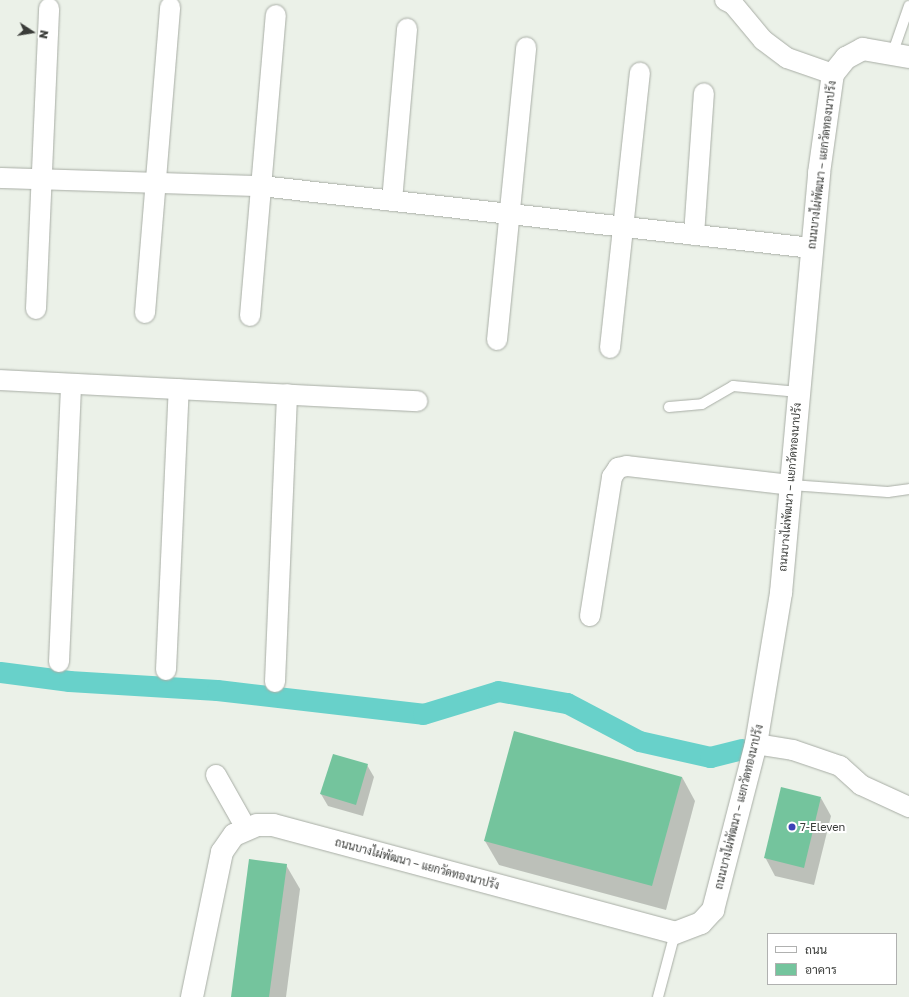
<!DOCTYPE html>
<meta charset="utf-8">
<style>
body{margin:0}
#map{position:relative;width:909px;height:997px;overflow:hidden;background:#ebf1e8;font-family:"Golos Text",Sarabun,sans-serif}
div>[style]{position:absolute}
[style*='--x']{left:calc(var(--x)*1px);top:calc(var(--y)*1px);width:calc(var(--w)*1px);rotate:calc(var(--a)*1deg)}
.shadow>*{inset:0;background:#0003}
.canal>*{height:21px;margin:-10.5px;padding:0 10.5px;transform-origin:10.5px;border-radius:10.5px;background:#68d1ca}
.building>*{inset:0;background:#74c49d}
.roads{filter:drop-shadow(0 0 1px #a8ada5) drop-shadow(0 0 1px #a8ada5)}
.service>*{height:10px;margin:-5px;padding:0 5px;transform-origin:5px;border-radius:5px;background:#fff}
.minor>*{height:20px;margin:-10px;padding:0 10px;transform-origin:10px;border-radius:10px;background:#fff}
.tertiary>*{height:22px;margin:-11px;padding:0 11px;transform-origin:11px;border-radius:11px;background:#fff}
.dots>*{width:11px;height:11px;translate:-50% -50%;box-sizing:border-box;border:2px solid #fff;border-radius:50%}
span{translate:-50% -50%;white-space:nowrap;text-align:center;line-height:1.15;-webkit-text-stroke:4px #fff;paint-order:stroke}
.street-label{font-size:11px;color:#3a3c39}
.poi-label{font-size:11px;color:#3a3c39}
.left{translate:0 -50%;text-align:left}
.legend{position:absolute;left:767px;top:933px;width:130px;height:52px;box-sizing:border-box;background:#fff;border:1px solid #b0b1b0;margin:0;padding:5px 7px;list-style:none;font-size:12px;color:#3a3c39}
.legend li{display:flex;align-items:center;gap:8px;height:20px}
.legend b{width:20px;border:1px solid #b0b1b0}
.north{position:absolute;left:12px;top:12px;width:40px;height:40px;-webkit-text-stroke:3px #fff;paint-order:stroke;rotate:102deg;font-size:11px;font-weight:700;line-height:16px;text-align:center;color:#3a3c39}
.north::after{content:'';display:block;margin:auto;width:14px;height:18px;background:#3a3c39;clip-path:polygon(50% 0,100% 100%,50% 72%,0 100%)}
</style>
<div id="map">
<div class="shadow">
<i style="clip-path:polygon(367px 765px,374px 777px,363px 816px,328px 806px,321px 794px)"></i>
<i style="clip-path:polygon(682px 777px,695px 801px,666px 910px,499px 865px,485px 841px)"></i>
<i style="clip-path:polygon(821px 798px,831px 816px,814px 885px,775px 876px,765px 857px)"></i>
<i style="clip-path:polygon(286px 865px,300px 889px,286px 997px,232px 997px)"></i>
</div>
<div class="canal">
<i style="--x:0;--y:672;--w:70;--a:7.4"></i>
<i style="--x:69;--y:681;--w:148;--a:3.5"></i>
<i style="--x:217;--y:690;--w:207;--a:6.6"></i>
<i style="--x:423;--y:714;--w:78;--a:-17"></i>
<i style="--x:498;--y:691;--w:70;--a:9.9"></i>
<i style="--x:567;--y:703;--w:81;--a:27.8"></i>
<i style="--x:639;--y:741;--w:73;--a:12.7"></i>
<i style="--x:710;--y:757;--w:33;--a:-14"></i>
</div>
<div class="building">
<i style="clip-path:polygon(514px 731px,682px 777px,652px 886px,484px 841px)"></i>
<i style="clip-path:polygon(333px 754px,368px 764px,356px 805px,320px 794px)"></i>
<i style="clip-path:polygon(781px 787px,821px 797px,804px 868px,764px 858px)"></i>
<i style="clip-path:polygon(249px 859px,287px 864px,269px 997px,231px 997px)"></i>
</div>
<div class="roads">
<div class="service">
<i style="--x:893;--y:52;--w:49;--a:-70.8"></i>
<i style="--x:669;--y:407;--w:33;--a:-5"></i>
<i style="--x:702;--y:404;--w:36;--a:-30"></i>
<i style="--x:733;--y:386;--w:66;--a:5.2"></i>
<i style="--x:791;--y:485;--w:97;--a:4.1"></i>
<i style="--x:888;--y:492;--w:21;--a:-8"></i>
<i style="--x:658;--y:997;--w:66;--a:-75.1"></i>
</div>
<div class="minor">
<i style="--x:725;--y:0;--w:9;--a:27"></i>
<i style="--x:733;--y:4;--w:47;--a:50.2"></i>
<i style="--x:763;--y:40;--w:30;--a:37"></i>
<i style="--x:787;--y:58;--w:49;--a:19.2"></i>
<i style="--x:0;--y:178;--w:261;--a:1.8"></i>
<i style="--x:261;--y:186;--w:554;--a:6.42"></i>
<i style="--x:392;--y:201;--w:173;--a:-85"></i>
<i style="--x:694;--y:235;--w:142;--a:-86"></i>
<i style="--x:36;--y:309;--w:301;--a:-87.5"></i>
<i style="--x:145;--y:313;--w:307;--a:-85.3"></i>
<i style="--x:250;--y:316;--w:302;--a:-85.1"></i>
<i style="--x:497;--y:340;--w:294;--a:-84.3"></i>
<i style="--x:610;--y:348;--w:277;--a:-83.8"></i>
<i style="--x:0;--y:380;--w:418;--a:2.9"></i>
<i style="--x:590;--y:616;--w:141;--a:-81"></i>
<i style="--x:612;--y:477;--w:11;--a:-56"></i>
<i style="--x:618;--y:468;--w:9;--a:-13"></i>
<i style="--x:627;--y:466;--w:165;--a:6.6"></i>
<i style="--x:59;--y:662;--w:278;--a:-87.5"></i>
<i style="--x:166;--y:670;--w:281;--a:-87.4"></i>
<i style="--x:275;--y:682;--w:288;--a:-87.6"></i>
<i style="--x:756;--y:744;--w:37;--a:9"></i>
<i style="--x:793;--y:750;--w:50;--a:18.8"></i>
<i style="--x:840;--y:766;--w:28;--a:42"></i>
<i style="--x:861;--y:785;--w:53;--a:24.6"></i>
<i style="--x:216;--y:775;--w:61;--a:60.5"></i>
</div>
<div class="tertiary">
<i style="--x:192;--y:997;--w:148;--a:-78.3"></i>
<i style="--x:222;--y:852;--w:21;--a:-55"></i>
<i style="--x:234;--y:835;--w:25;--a:-23"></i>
<i style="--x:257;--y:825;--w:16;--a:0"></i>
<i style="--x:273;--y:825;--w:416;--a:15"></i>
<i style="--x:675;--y:933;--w:28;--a:-21"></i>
<i style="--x:701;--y:923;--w:18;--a:-47"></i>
<i style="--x:713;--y:910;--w:171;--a:-75.5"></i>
<i style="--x:756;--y:744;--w:153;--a:-80.6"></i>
<i style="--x:781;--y:593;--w:422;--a:-84.8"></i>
<i style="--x:819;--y:173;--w:100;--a:-82"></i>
<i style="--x:833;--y:74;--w:21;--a:-51"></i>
<i style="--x:846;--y:58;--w:19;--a:-28"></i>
<i style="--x:863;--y:49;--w:47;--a:9.9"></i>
</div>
</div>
<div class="dots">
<i style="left:792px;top:827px;background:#3d43b7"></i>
</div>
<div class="street-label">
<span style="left:822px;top:165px;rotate:-83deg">ถนนบางไผ่พัฒนา – แยกวัดทองนาปรัง</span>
<span style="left:790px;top:487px;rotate:-85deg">ถนนบางไผ่พัฒนา – แยกวัดทองนาปรัง</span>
<span style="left:739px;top:807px;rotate:-76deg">ถนนบางไผ่พัฒนา – แยกวัดทองนาปรัง</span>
<span style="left:417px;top:864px;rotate:15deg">ถนนบางไผ่พัฒนา – แยกวัดทองนาปรัง</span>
</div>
<div class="poi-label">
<span class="left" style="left:800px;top:827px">7-Eleven</span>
</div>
<ul class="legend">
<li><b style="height:5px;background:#fff"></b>ถนน</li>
<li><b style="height:11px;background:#74c49d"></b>อาคาร</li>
</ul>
<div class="north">N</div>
</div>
